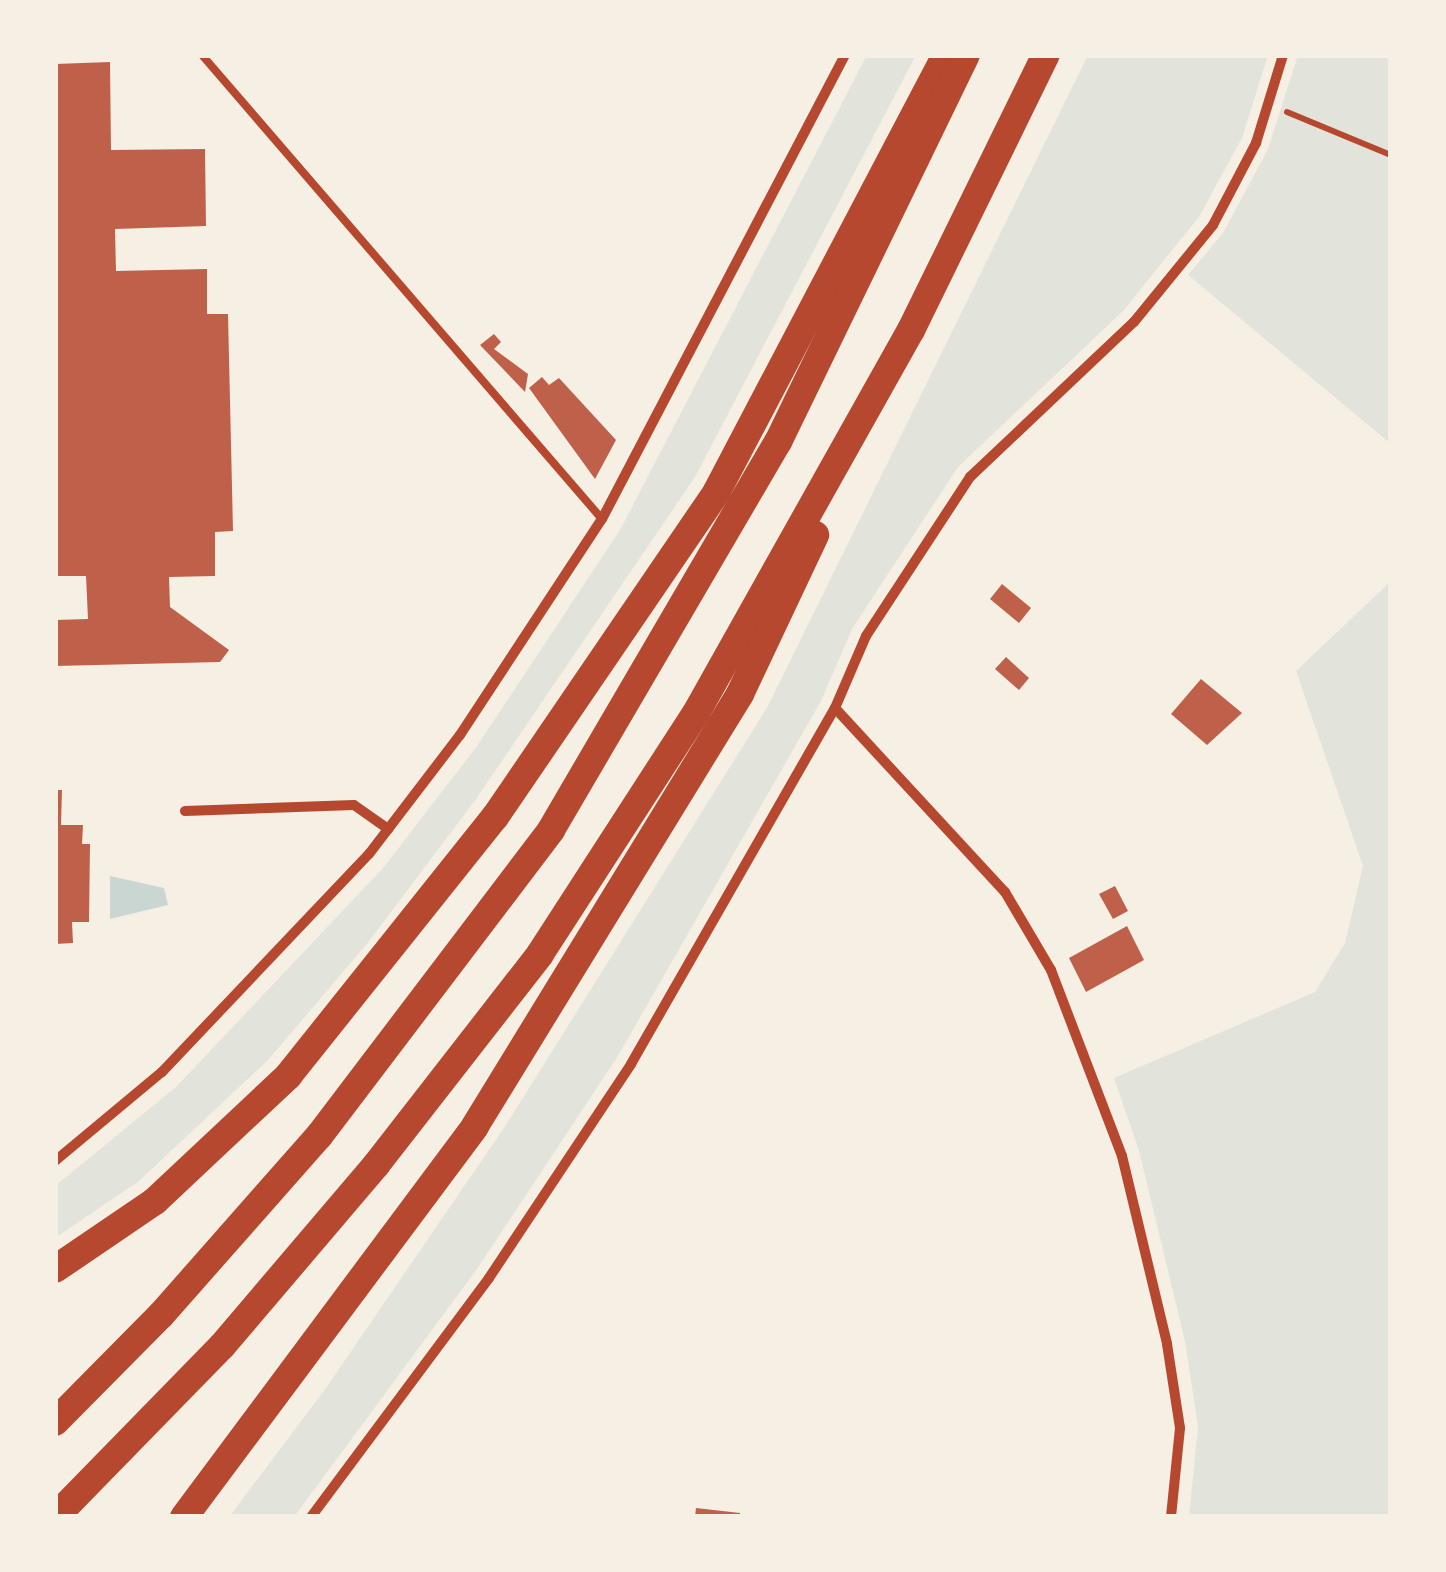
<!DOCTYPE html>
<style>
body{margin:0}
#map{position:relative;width:1446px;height:1572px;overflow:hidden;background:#f6efe4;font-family:"IBM Plex Sans",sans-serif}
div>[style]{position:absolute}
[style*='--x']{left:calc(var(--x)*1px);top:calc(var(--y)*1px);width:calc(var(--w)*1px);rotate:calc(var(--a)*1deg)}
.green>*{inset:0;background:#e2e4dc}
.water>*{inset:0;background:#c9d6d2}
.building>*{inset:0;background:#bf614a}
.path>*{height:6px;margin:-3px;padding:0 3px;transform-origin:3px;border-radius:3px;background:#b5482f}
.service>*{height:8px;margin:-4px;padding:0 4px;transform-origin:4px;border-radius:4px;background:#b5482f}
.minor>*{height:10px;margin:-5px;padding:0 5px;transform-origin:5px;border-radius:5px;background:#b5482f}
.trunk>*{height:28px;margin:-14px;padding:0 14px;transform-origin:14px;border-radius:14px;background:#b5482f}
span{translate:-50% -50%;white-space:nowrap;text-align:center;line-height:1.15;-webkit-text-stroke:9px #f6efe4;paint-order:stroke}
.frame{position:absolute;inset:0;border:58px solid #f6efe4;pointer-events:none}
</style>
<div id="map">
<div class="green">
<i style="clip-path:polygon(867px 55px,916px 55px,695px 477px,474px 802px,366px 945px,269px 1059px,139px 1181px,55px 1238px,55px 1186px,176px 1087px,384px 867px,477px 746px,620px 530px)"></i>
<i style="clip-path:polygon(1088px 55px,1268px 55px,1242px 138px,1199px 217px,1123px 311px,958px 467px,852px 629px,821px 701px,618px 1056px,477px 1269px,294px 1517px,229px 1517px,326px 1388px,506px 1125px,768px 706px)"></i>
<i style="clip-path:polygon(1298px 55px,1391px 55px,1391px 444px,1188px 275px,1223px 233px,1268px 149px)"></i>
<i style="clip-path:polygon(1391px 581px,1391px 1517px,1189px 1517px,1198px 1427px,1185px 1341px,1139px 1151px,1114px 1078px,1315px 992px,1345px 943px,1363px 866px,1296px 671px)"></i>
</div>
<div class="water">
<i style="clip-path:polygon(110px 876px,164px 888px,168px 905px,110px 919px)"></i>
</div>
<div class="building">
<i style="clip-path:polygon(110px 62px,111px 150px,205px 149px,206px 226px,115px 229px,116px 271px,207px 269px,207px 314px,228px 314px,233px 531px,215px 532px,215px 576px,169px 577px,170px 607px,229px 650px,220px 662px,55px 666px,55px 620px,88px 619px,86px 576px,55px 576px,55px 64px)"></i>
<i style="clip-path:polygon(494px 334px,501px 342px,494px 349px,528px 374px,525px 392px,480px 345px)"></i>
<i style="clip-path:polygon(542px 377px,549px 385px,559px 378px,616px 440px,595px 479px,529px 388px)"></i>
<i style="clip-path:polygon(1002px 584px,1031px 608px,1019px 623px,990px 599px)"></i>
<i style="clip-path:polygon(1006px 657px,1029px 678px,1019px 690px,995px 669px)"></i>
<i style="clip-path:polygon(1201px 679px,1242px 713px,1207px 745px,1171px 714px)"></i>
<i style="clip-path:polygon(55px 790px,62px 790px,61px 825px,83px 825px,82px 844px,90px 844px,89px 922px,72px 922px,73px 943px,55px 944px)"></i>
<i style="clip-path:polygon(1115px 886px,1128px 911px,1113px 919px,1099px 894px)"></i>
<i style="clip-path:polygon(1127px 926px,1144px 960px,1086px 992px,1069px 958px)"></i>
<i style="clip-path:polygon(696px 1508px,740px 1513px,740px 1517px,695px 1517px)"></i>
</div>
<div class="path">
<i style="--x:1287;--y:112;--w:113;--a:22.5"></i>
</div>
<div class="service">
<i style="--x:202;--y:55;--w:613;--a:49.24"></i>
</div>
<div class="minor">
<i style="--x:835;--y:708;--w:251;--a:47.3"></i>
<i style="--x:1005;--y:892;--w:91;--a:59.5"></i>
<i style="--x:1051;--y:970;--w:199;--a:69.1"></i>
<i style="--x:1122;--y:1156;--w:193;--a:76.5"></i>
<i style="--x:1167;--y:1344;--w:85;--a:81.2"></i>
<i style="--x:1180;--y:1428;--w:89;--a:95.8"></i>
<i style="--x:185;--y:811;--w:169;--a:-2"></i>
<i style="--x:354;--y:805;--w:42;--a:35.2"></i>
<i style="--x:55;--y:1161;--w:139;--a:-39.8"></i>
<i style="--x:162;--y:1072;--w:301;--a:-46.5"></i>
<i style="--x:369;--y:854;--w:150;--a:-52.6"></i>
<i style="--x:460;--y:735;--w:258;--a:-56.7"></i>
<i style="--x:602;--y:519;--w:524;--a:-62.36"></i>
<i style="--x:311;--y:1517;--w:298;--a:-53.3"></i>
<i style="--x:489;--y:1278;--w:257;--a:-56.4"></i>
<i style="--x:631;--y:1064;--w:410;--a:-60.2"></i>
<i style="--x:835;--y:708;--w:78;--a:-66.7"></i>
<i style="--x:866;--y:636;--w:190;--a:-56.8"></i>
<i style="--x:970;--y:477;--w:226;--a:-43.4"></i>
<i style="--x:1134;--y:322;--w:125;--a:-50.8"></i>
<i style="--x:1213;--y:225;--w:93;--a:-62.3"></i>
<i style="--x:1256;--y:143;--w:92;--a:-72.9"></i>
</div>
<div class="trunk">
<i style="--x:55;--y:1269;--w:121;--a:-34.2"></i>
<i style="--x:155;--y:1201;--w:183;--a:-43.2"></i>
<i style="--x:288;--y:1076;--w:332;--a:-51.4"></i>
<i style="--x:495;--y:817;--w:394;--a:-55.7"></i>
<i style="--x:717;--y:491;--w:492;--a:-62.3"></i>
<i style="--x:55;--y:1422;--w:151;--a:-45.3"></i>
<i style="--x:161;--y:1315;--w:239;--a:-48.6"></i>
<i style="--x:319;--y:1136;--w:384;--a:-52.8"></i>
<i style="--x:551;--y:830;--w:450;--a:-59.7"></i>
<i style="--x:778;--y:442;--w:430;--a:-64.1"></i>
<i style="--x:55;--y:1517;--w:239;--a:-45.7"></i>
<i style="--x:222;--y:1346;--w:238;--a:-49.6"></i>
<i style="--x:376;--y:1165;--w:267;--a:-52.1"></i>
<i style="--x:540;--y:954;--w:287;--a:-57.1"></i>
<i style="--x:696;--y:713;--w:439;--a:-60.7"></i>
<i style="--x:911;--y:330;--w:306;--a:-63.9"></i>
<i style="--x:184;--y:1517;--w:487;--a:-53.3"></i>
<i style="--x:475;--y:1126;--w:507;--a:-58.47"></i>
<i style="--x:740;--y:694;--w:176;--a:-64.7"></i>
</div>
<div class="frame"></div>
</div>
